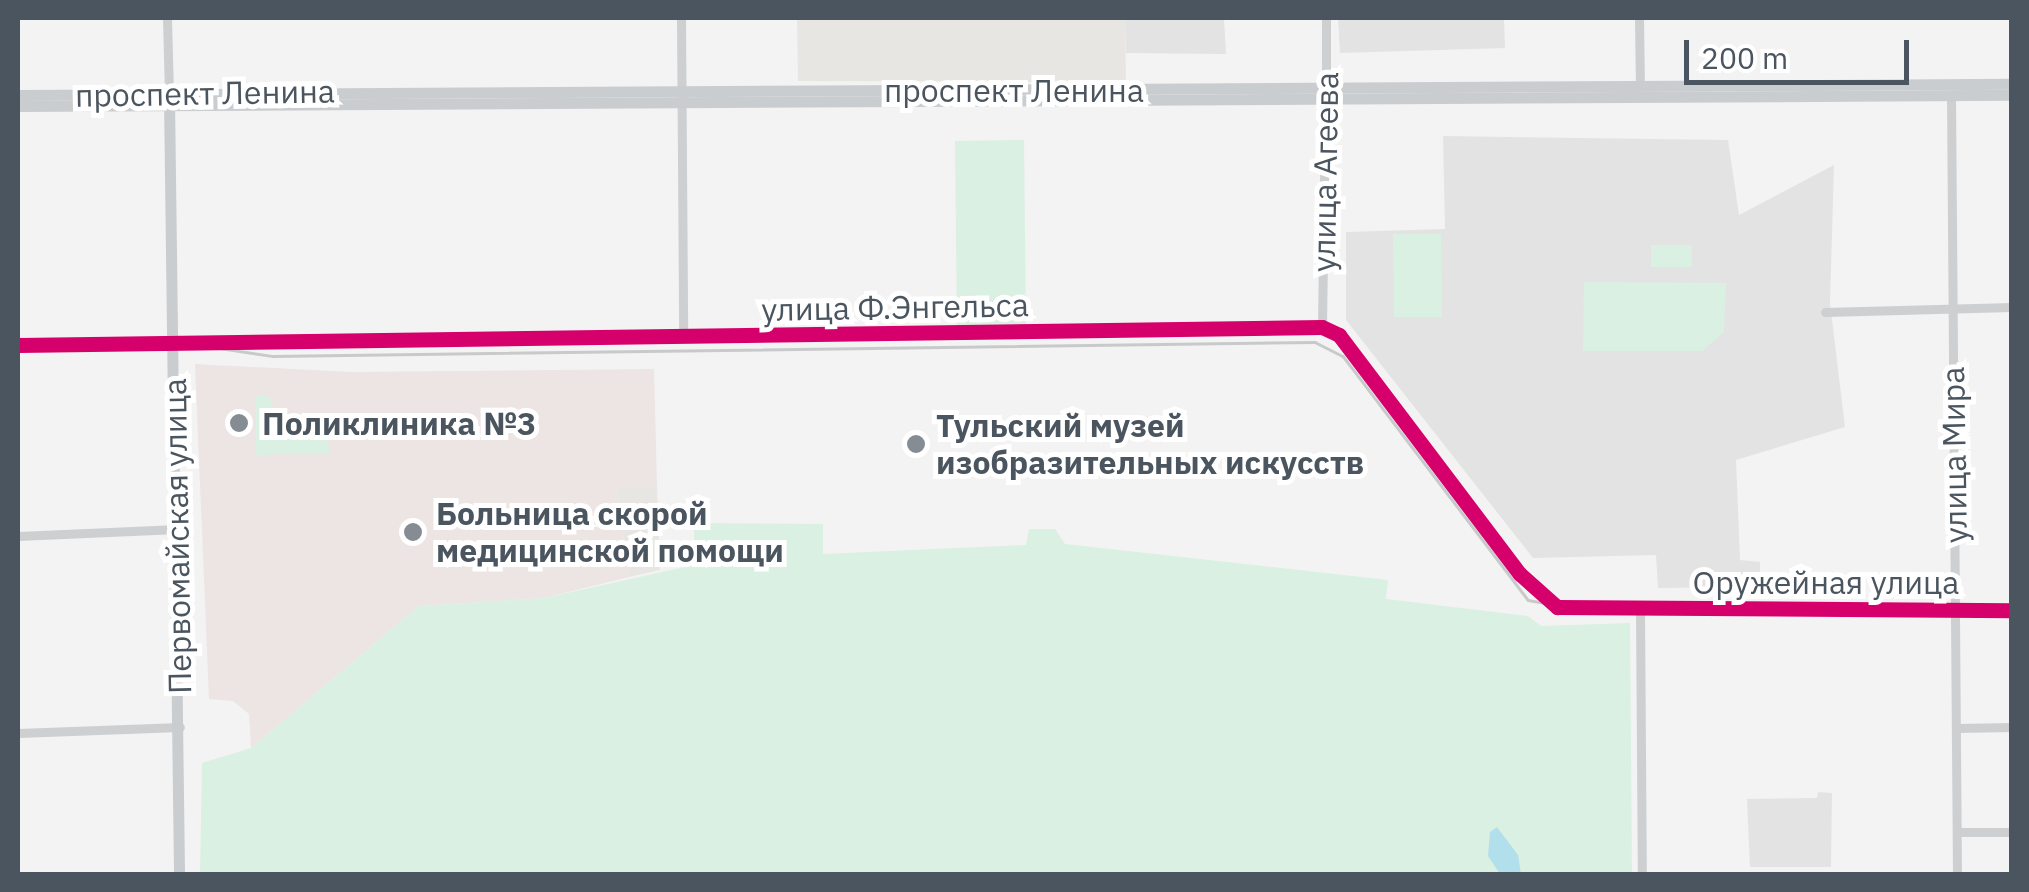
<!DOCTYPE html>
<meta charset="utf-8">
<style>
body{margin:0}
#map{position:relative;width:2029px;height:892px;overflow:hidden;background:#f3f3f3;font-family:"IBM Plex Sans",sans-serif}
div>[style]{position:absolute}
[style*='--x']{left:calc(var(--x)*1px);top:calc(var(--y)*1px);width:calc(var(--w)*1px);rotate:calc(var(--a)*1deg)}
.commercial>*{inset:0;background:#e7e6e2}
.education>*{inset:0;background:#e4e3e4}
.medical>*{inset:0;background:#ede4e4}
.green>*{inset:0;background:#daf0e2}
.water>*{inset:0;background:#b1dfeb}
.minor>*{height:9px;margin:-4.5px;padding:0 4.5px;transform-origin:4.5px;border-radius:4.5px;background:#cdcfd1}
.major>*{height:11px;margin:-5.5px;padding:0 5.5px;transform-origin:5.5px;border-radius:5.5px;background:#cacdd0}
.tram>*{height:2.5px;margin:-1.25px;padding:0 1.25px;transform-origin:1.25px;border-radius:1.25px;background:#c8c9cb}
.cycleway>*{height:15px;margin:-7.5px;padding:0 7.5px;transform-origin:7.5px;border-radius:7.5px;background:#d6006c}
.dots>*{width:28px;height:28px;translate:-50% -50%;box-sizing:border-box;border:5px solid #fff;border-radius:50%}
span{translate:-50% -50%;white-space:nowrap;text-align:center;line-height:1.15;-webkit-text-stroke:10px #fff;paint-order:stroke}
.street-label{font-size:32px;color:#4b555f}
.poi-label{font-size:32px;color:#4b555f;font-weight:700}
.left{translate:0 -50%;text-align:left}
.frame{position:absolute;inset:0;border:20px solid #4b555f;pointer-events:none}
.scale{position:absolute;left:1684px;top:40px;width:225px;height:45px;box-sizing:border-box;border:5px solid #4b555f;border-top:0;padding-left:12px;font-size:30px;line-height:35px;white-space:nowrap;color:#4b555f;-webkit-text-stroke:8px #fff;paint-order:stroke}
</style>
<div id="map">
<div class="commercial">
<i style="clip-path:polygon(797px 18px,1125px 18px,1126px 82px,798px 81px)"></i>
<i style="clip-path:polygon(657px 486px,660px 570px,629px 577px,617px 487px)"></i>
</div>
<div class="education">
<i style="clip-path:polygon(1125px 18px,1238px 18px,1224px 19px,1226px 54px,1126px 53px)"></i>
<i style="clip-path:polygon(1338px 18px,1504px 18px,1505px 48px,1340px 53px)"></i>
<i style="clip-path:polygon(1443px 136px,1728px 140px,1739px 215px,1834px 165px,1830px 303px,1845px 427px,1736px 460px,1740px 560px,1760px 562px,1760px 587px,1658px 588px,1656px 555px,1533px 558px,1346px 320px,1346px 232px,1445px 229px)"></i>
<i style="clip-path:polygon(1818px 792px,1832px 793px,1831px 867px,1750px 867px,1747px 799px,1817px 798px)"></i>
</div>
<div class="medical">
<i style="clip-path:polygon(195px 364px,351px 372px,654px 369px,657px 486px,617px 488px,629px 577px,544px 598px,419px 606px,251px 748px,249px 714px,233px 701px,209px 699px)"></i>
</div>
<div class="green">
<i style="clip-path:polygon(1024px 140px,1026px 327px,957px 328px,955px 141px)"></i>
<i style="clip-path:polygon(1393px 234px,1441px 234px,1442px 317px,1394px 317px)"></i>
<i style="clip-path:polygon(1651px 245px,1692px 245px,1692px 267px,1651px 267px)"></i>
<i style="clip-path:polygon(1584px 282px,1726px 283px,1724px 332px,1702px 351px,1583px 351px)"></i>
<i style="clip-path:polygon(255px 395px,269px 395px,278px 425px,326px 414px,329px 453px,256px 455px)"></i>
<i style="clip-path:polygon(694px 523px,823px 524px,823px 554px,1026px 545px,1029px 529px,1055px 529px,1065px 544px,1388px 580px,1386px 599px,1528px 616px,1541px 626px,1630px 623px,1632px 874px,200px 874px,202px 763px,251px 748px,419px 606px,544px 598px,694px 565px)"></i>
</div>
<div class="water">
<i style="clip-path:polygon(1497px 827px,1518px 855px,1521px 874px,1500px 874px,1488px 856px,1490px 832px)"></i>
</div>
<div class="minor">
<i style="--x:167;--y:18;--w:76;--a:88.5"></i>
<i style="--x:681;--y:18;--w:320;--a:89.6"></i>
<i style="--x:1639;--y:18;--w:68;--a:89.2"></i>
<i style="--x:1326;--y:89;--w:71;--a:-90"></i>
<i style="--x:1951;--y:95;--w:779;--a:89.56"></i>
<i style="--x:1825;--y:312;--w:187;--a:-1.5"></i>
<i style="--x:1322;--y:327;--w:228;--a:-89.2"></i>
<i style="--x:18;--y:345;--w:1304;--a:-0.79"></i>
<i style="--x:1322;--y:327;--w:19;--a:25"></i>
<i style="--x:1339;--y:335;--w:300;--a:52.9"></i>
<i style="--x:1520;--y:574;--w:50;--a:41.7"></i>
<i style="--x:1557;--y:607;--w:455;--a:0.4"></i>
<i style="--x:18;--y:536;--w:160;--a:-2.5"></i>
<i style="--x:1640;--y:610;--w:264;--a:89.6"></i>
<i style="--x:1957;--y:728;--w:55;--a:-1"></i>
<i style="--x:18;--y:733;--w:162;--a:-2.1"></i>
<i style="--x:1957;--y:832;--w:55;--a:0"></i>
</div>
<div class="major">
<i style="--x:18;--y:95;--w:1994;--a:-0.32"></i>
<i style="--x:169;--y:98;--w:776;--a:89.26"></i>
<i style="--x:18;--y:106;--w:1994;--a:-0.32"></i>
</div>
<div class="tram">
<i style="--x:18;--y:343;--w:162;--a:-0.4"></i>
<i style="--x:180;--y:342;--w:94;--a:8.6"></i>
<i style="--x:273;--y:356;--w:1042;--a:-0.77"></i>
<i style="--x:1315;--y:342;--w:31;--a:27"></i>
<i style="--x:1343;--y:356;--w:306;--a:52.8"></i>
<i style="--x:1528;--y:600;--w:41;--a:9.9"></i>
<i style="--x:1568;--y:607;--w:444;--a:0.1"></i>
</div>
<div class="cycleway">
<i style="--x:18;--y:345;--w:1304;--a:-0.79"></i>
<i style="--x:1322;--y:327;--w:19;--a:25"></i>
<i style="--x:1339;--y:335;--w:300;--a:52.9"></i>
<i style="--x:1520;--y:574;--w:50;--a:41.7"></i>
<i style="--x:1557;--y:607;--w:455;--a:0.4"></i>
</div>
<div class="dots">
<i style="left:239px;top:423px;background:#868c93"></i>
<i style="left:916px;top:444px;background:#868c93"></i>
<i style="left:413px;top:532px;background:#868c93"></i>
</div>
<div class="street-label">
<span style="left:1014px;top:90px">проспект Ленина</span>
<span style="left:205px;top:93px;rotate:-1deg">проспект Ленина</span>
<span style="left:1325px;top:172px;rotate:-89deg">улица Агеева</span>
<span style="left:895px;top:307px;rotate:-1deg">улица Ф.Энгельса</span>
<span style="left:1954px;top:455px;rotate:-91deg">улица Мира</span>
<span style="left:177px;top:536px;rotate:-91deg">Первомайская улица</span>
<span style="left:1826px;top:582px">Оружейная улица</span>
</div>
<div class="poi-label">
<span class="left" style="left:262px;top:423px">Поликлиника №3</span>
<span class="left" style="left:936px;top:444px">Тульский музей<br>изобразительных искусств</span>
<span class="left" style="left:436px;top:532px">Больница скорой<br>медицинской помощи</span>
</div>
<div class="frame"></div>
<div class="scale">200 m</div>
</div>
